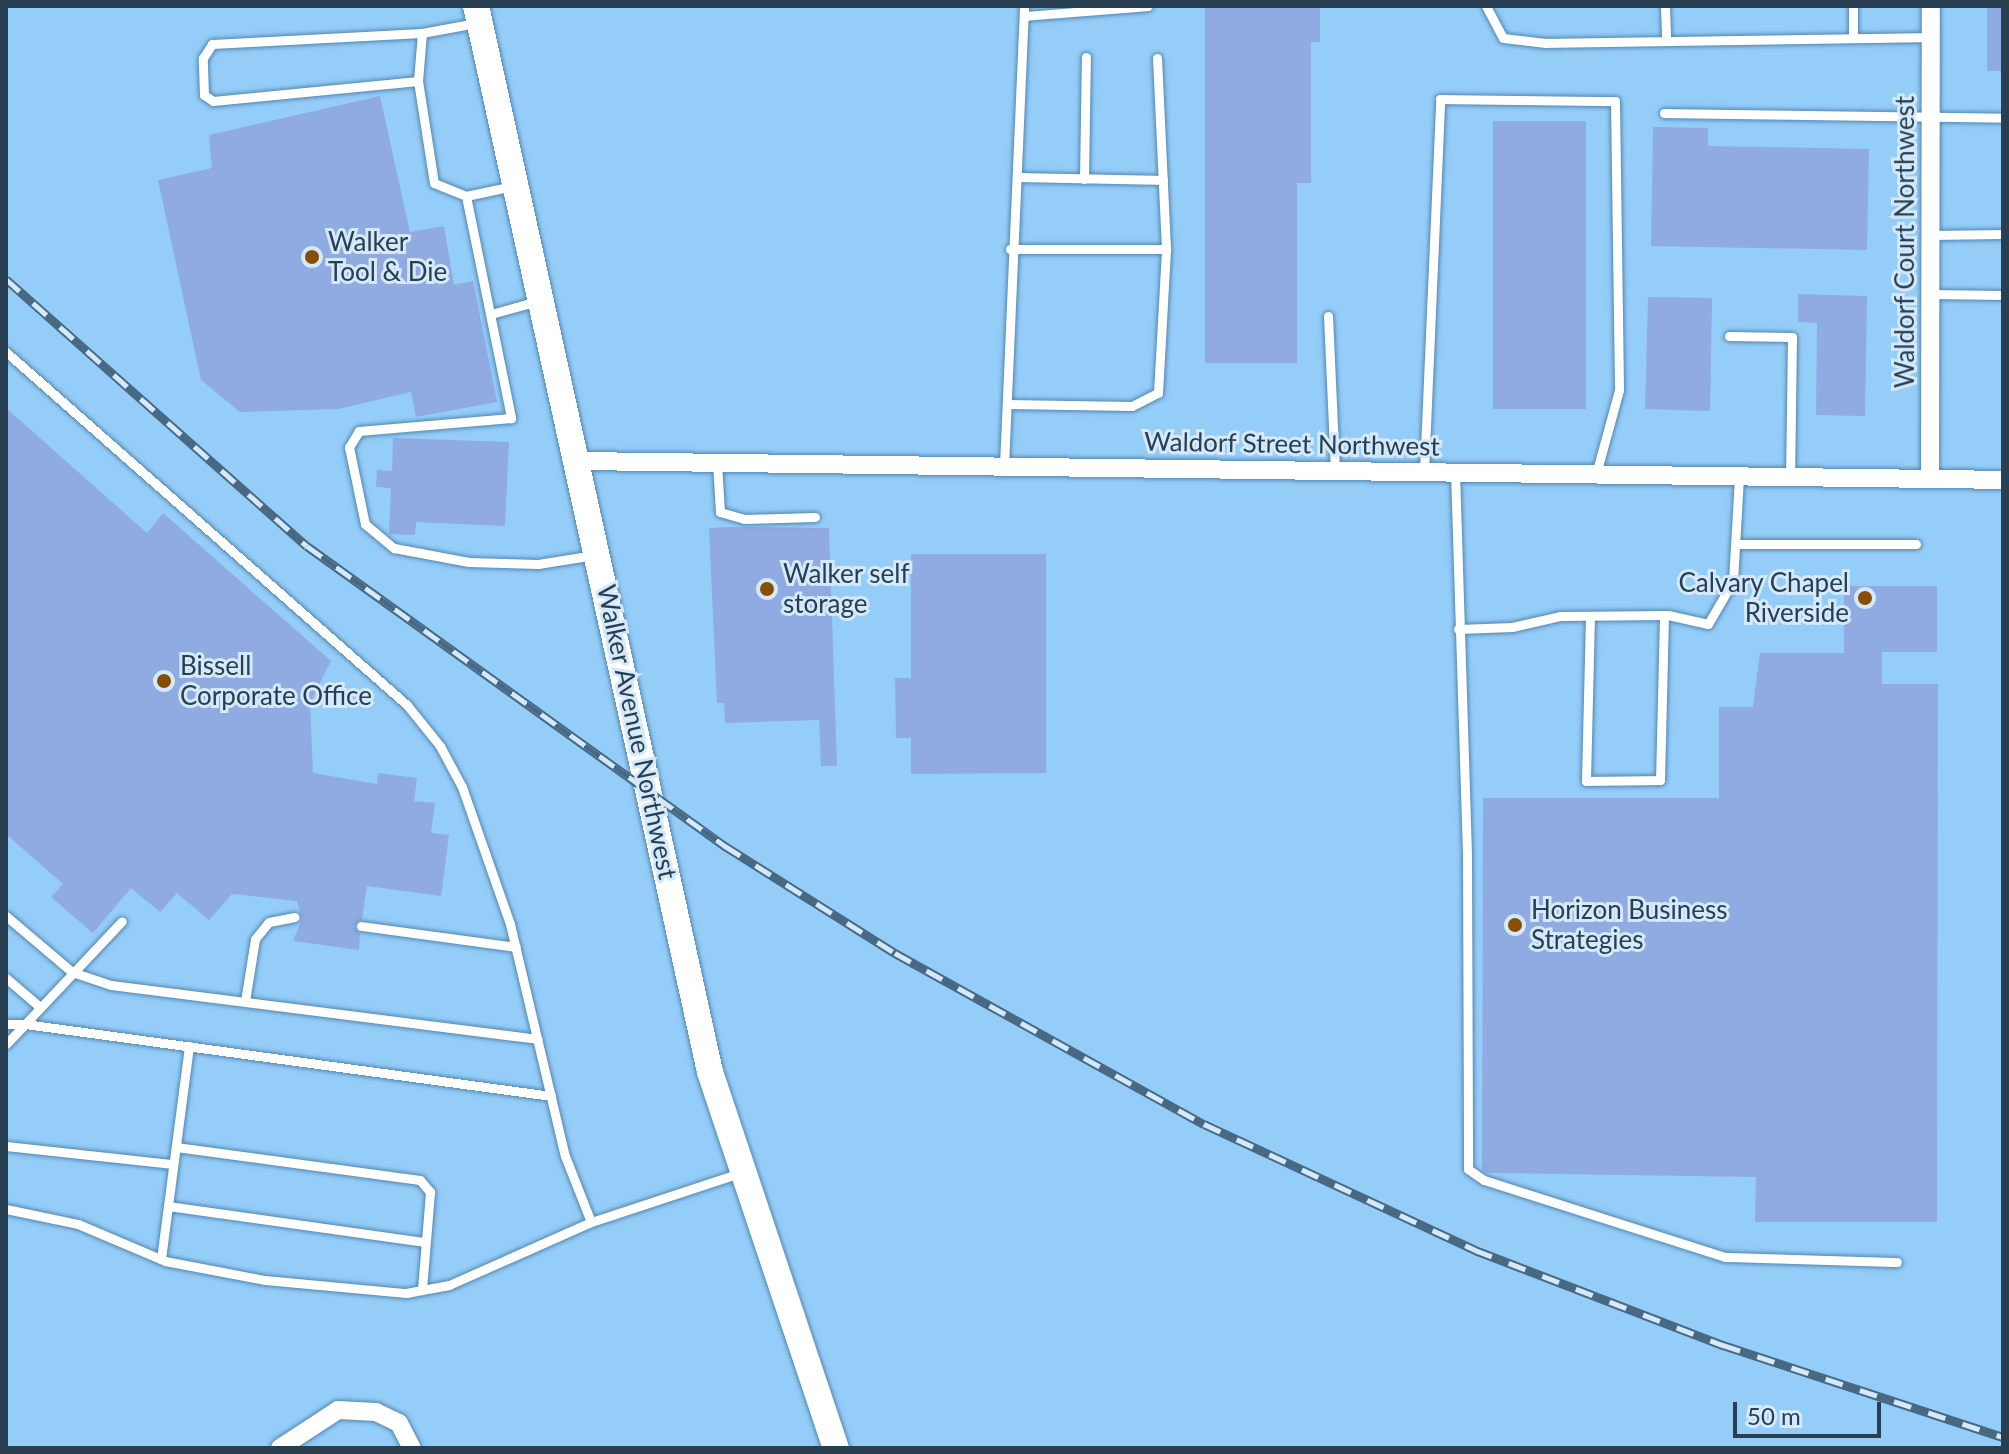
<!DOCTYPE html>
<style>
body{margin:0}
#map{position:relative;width:2009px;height:1454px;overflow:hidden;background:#95cdf9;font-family:Lato,sans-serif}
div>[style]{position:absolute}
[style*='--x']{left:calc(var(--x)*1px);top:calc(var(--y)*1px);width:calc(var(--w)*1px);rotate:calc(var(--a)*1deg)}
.building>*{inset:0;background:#8fabe1}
.roads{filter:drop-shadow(0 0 2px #5287b0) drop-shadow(0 0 2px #5287b0)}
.service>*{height:9px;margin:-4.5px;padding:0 4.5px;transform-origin:4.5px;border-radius:4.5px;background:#fff}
.minor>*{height:18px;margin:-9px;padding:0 9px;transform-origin:9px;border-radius:9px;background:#fff}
.secondary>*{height:26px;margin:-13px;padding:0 13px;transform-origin:13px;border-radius:13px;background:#fff}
.rail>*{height:9px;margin-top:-4.5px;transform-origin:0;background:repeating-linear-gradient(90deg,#d4e9fb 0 18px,#486983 0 36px);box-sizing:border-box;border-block:2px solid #486983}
.dots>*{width:22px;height:22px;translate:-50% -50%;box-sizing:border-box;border:4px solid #d4e9fb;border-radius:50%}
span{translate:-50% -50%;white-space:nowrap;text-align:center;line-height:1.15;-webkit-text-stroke:6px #d4e9fb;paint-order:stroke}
.poi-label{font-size:26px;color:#283f51}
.left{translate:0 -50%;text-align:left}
.right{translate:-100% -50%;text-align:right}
.street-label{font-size:26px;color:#283f51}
.frame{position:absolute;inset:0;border:8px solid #283f51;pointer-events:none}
.scale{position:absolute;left:1733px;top:1402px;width:148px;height:36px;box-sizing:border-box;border:4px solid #283f51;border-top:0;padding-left:10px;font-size:24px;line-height:28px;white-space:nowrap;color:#283f51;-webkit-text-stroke:6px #d4e9fb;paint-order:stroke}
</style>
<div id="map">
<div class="building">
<i style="clip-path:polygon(1205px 6px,1320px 6px,1320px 42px,1311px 42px,1311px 183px,1297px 183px,1297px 363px,1205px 363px)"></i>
<i style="clip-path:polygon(1987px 6px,2003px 6px,2003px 71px,1987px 71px)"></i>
<i style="clip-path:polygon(380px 96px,410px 232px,444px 226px,454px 285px,473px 281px,497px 402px,416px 417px,411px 392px,338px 409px,240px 412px,201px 380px,158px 180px,212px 168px,209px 135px)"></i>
<i style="clip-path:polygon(1493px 121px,1586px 121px,1586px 409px,1493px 409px)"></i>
<i style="clip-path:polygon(1653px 127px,1708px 128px,1708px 146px,1869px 149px,1867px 250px,1651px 246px)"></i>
<i style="clip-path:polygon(1798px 294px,1867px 296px,1865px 416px,1816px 415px,1817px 323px,1798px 322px)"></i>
<i style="clip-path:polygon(1648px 297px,1712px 298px,1710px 411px,1645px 409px)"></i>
<i style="clip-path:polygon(6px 408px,147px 533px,163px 513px,331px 661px,310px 703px,313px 773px,377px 784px,378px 773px,417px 778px,414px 801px,435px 803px,431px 833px,449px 835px,441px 896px,367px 886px,362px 919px,354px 926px,360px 934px,359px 950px,293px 941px,302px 919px,297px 901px,232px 894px,209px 920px,177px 893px,160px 912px,131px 888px,93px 933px,51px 897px,63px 884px,6px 834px)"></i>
<i style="clip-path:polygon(393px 438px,509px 442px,505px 526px,416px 522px,415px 535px,389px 534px,391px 488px,376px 487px,377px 470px,392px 471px)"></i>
<i style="clip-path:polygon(730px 527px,829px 528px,837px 766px,821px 766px,819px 720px,725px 723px,724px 703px,717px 703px,709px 528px)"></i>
<i style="clip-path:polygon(911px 554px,1046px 554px,1046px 773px,911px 774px,911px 738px,896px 738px,895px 678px,911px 678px)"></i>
<i style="clip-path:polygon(1844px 586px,1937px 586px,1937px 652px,1882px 652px,1882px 684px,1938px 684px,1937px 1222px,1755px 1222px,1756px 1177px,1487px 1173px,1482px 1170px,1483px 798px,1719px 798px,1719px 707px,1753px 707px,1760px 653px,1844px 653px)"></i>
</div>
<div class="roads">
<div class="service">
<i style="--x:1486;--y:6;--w:36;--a:62"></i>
<i style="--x:1503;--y:38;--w:43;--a:6.6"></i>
<i style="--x:1546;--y:43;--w:385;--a:-0.9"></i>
<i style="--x:1665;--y:6;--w:35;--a:88"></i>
<i style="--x:1024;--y:16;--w:124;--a:-4.6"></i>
<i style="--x:422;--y:33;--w:48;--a:94.8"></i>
<i style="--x:418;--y:81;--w:206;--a:174.4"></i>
<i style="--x:213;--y:101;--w:11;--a:-146"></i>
<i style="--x:204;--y:95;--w:37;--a:-92"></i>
<i style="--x:203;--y:58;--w:17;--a:-57"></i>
<i style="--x:212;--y:44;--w:210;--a:-3"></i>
<i style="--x:422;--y:33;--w:55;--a:-10.5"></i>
<i style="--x:1853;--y:38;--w:32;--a:-90"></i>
<i style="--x:1157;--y:58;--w:191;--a:87.3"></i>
<i style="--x:418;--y:81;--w:103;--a:81.1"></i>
<i style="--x:434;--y:183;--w:35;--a:22"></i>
<i style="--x:466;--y:196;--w:227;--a:78.5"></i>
<i style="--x:511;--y:418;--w:153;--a:175.1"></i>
<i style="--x:359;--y:431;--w:19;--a:122"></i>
<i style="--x:349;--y:447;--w:79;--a:78.3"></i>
<i style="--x:365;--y:524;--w:38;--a:40"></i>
<i style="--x:394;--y:548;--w:76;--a:10.6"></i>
<i style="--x:469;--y:562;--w:69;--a:1.7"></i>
<i style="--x:538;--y:564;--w:57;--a:-9.1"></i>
<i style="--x:1664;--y:113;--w:339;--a:0.8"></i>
<i style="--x:1021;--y:177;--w:142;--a:1.2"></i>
<i style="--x:1084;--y:179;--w:122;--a:-89.1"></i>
<i style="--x:466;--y:196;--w:48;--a:-12"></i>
<i style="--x:1931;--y:235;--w:72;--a:-0.8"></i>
<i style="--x:1931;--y:294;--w:72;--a:0.8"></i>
<i style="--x:491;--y:314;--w:49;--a:-15.5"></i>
<i style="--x:1328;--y:316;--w:154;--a:87.4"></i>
<i style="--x:1729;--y:336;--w:63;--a:0.9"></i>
<i style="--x:1792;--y:337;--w:139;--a:90.8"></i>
<i style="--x:6;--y:352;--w:534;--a:41.36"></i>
<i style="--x:407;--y:705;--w:53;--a:51.2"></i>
<i style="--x:440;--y:746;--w:47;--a:61.8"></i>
<i style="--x:462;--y:787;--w:145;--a:70.7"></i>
<i style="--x:510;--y:924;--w:238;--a:76.7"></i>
<i style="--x:565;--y:1156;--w:71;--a:68.5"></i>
<i style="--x:1007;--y:404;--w:125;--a:0.9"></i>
<i style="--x:1132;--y:406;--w:29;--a:-27"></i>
<i style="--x:1158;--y:393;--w:144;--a:-86.8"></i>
<i style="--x:1166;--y:249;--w:156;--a:180"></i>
<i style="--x:717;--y:463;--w:49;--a:86.5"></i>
<i style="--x:720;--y:512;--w:25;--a:16"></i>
<i style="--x:744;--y:519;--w:71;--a:-1.6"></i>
<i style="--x:1004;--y:466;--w:460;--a:-87.5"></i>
<i style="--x:1424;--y:472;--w:373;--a:-87.5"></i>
<i style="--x:1440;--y:99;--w:175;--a:0.7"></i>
<i style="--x:1615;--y:101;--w:289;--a:89.2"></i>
<i style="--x:1619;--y:390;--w:87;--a:105.3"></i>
<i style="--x:1455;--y:472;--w:384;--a:88.2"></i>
<i style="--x:1467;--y:856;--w:313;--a:89.8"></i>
<i style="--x:1468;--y:1169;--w:19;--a:35"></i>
<i style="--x:1484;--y:1180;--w:253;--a:17.7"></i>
<i style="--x:1725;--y:1257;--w:172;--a:1.7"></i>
<i style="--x:1737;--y:544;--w:179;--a:0"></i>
<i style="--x:1590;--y:616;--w:165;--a:91.4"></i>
<i style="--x:1586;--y:781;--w:74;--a:-0.8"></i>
<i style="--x:1660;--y:780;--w:165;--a:-88.6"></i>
<i style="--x:1458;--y:629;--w:54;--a:-2.1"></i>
<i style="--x:1512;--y:627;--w:49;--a:-12.9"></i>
<i style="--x:1560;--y:616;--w:108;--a:-0.5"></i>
<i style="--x:1668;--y:615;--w:41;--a:12.7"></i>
<i style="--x:1708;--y:624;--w:50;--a:-59.8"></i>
<i style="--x:1733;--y:581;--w:105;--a:-86.7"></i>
<i style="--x:6;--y:916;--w:87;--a:40.3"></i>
<i style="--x:72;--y:972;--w:41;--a:18.4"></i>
<i style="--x:111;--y:985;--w:430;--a:7.2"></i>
<i style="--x:361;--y:926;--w:156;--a:7.7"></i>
<i style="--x:6;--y:978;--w:45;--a:40.5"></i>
<i style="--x:245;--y:1001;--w:63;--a:-80.8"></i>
<i style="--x:255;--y:939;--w:22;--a:-51"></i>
<i style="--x:269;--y:922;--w:26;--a:-11"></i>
<i style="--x:6;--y:1024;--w:19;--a:0"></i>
<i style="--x:25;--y:1024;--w:141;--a:-46.7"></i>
<i style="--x:6;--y:1044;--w:28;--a:-46"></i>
<i style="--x:25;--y:1024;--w:531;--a:7.79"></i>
<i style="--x:6;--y:1146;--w:168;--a:6.2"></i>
<i style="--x:176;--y:1147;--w:246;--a:7.7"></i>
<i style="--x:420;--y:1180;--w:16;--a:50"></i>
<i style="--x:430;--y:1192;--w:98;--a:94.7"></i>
<i style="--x:168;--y:1206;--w:258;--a:8"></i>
<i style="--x:6;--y:1209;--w:74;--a:11.8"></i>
<i style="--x:78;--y:1224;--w:95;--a:23"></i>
<i style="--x:165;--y:1261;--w:102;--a:10.8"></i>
<i style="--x:265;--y:1280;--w:142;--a:5.3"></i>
<i style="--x:406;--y:1293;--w:44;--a:-10.5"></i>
<i style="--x:449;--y:1285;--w:155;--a:-23.9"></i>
<i style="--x:591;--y:1222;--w:157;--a:-18.2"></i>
<i style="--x:161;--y:1259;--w:215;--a:-82.5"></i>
</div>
<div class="minor">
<i style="--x:579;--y:461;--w:1424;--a:0.76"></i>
<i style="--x:1930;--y:478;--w:472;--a:-89.9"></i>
<i style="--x:280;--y:1448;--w:69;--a:-33.2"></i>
<i style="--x:338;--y:1410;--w:38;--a:3"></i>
<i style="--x:376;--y:1412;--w:25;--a:26"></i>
<i style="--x:399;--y:1423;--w:28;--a:63"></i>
</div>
<div class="secondary">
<i style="--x:476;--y:6;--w:1091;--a:77.62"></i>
<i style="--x:710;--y:1072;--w:397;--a:71.5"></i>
</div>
</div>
<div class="rail">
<i style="--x:6;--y:279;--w:402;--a:41.6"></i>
<i style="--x:307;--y:546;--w:515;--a:35.67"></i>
<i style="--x:725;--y:846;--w:201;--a:32.2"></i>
<i style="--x:895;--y:953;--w:353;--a:29"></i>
<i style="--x:1204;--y:1124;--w:299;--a:24.9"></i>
<i style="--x:1475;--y:1250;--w:266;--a:21"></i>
<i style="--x:1723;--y:1345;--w:295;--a:18.2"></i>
</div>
<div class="dots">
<i style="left:312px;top:257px;background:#884e04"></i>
<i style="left:767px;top:589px;background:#884e04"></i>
<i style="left:1865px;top:598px;background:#884e04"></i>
<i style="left:164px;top:681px;background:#884e04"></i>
<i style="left:1515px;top:925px;background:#884e04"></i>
</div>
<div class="poi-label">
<span class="left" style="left:328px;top:257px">Walker<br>Tool &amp; Die</span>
<span class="left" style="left:783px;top:589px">Walker self<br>storage</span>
<span class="right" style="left:1849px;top:598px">Calvary Chapel<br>Riverside</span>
<span class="left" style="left:180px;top:681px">Bissell<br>Corporate Office</span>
<span class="left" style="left:1531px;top:925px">Horizon Business<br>Strategies</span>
</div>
<div class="street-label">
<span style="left:1905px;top:242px;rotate:-90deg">Waldorf Court Northwest</span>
<span style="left:1292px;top:444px;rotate:1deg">Waldorf Street Northwest</span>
<span style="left:637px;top:732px;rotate:78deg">Walker Avenue Northwest</span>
</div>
<div class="frame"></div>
<div class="scale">50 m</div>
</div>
